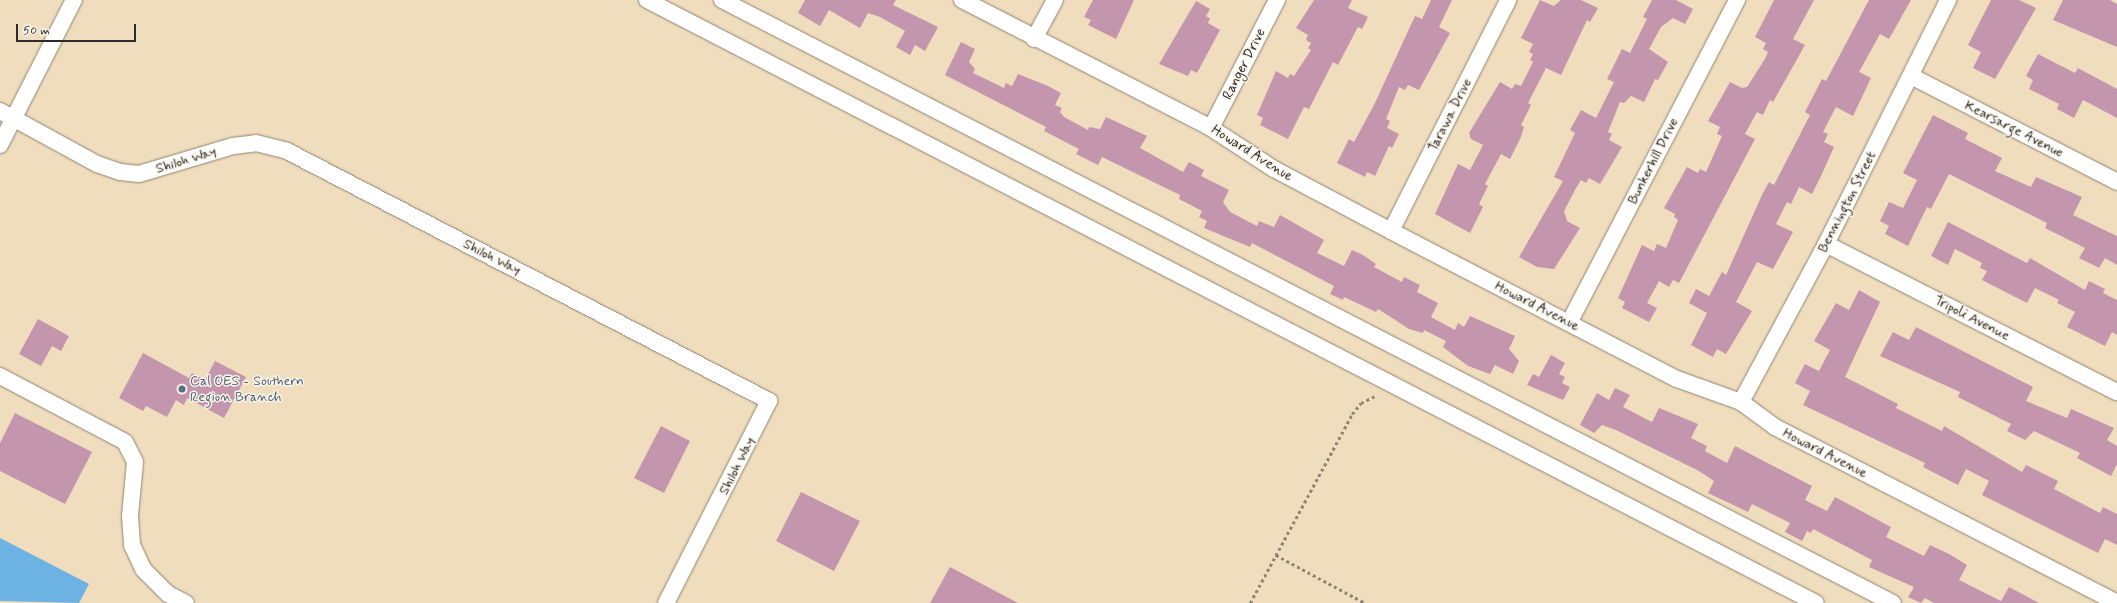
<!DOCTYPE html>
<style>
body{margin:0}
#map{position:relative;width:2117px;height:603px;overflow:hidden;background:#f0ddbd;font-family:Mynerve,sans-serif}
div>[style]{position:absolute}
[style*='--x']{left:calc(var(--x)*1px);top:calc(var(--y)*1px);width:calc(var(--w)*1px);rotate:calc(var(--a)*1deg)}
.water>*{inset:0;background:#6cb2e3}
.building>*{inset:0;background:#c496ad}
.path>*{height:2.5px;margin-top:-1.25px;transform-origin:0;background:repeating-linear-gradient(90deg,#8e8474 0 3px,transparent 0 6px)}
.roads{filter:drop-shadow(0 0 1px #8e8474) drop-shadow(0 0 1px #8e8474)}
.minor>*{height:16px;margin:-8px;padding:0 8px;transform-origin:8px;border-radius:8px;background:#fff}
.dots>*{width:11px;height:11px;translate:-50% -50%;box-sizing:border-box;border:2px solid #f7f3e8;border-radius:50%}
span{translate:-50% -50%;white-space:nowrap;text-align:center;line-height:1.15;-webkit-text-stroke:3px #f7f3e8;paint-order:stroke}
.street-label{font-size:14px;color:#2b2b2b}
.service-label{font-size:14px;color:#4e5e75}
.left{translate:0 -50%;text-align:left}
.scale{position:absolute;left:16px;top:24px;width:120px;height:18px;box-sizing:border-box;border:2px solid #2b2b2b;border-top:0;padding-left:5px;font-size:12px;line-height:14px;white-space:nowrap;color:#2b2b2b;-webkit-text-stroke:3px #f7f3e8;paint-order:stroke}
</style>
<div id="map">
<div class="water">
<i style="clip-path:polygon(0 538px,89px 584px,79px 603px,0 601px)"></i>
</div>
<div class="building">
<i style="clip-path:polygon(805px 0,896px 0,893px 5px,938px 27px,925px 51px,915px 45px,910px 55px,896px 47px,905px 31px,880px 17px,868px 13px,860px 28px,829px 10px,820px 26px,798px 13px)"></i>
<i style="clip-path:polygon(1093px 0,1134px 0,1116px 39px,1088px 25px,1091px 20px,1084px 17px)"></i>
<i style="clip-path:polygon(1314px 0,1352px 0,1348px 8px,1368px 17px,1362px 29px,1358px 27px,1338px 65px,1333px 62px,1309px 109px,1304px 107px,1288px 139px,1260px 125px,1263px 118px,1257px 115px,1276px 71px,1288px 78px,1290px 74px,1294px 76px,1311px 50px,1308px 48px,1311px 43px,1306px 40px,1308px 35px,1296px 28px)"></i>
<i style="clip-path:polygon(1431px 0,1452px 0,1439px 27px,1450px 33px,1419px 90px,1408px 85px,1405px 90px,1399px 87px,1386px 119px,1390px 121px,1387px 128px,1399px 134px,1392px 148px,1389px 146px,1375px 176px,1367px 172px,1365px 177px,1337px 163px,1349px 139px,1354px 142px,1374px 105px,1415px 16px,1422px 19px)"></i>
<i style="clip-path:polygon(1540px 0,1554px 6px,1561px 0,1581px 0,1598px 8px,1590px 22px,1587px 20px,1561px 75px,1546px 68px,1528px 103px,1531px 105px,1521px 125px,1524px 127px,1521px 137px,1510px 159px,1501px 154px,1485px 184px,1488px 186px,1479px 204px,1483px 207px,1470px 233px,1435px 214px,1458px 164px,1470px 170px,1483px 145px,1471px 139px,1469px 133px,1500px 82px,1512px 89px,1515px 84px,1521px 86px,1533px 62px,1530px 60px,1533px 54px,1529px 52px,1533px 44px,1521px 38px)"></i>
<i style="clip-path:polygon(1652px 0,1676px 0,1693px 9px,1685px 24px,1673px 18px,1661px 27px,1649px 49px,1668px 62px,1658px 80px,1655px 79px,1644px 102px,1631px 96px,1624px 103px,1620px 102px,1608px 132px,1612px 134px,1609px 140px,1622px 147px,1600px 184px,1589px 178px,1586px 183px,1581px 180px,1576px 188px,1564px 211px,1567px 221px,1580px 228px,1554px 269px,1537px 267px,1519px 257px,1563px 181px,1554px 177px,1575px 133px,1570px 130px,1581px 110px,1596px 118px,1614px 82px,1607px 79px,1622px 49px,1630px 53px,1647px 19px,1643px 17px)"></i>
<i style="clip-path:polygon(1774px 0,1814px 0,1793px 39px,1805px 45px,1773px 102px,1770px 100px,1763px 115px,1757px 112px,1745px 134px,1755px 139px,1679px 283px,1673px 280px,1669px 287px,1659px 281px,1647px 303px,1657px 308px,1649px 322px,1622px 308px,1625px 302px,1618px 298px,1642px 245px,1654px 251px,1657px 244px,1666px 248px,1678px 220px,1674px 217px,1675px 214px,1664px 208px,1687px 167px,1698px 173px,1700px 169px,1706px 172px,1722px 136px,1717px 134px,1720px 127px,1708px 121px,1730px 82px,1742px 88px,1747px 87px,1765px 59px,1768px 52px,1763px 49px,1766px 43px,1755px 37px)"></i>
<i style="clip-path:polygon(1869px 0,1911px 0,1889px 39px,1880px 34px,1859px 72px,1871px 78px,1853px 116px,1836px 107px,1823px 132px,1828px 134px,1824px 142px,1834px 147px,1821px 176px,1812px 194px,1799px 187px,1791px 204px,1787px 202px,1776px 224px,1793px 232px,1773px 269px,1757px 262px,1736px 302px,1752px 311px,1726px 354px,1717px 349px,1713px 357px,1691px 345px,1707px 313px,1689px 303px,1696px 289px,1709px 296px,1722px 272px,1726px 275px,1762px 195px,1769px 182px,1774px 185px,1810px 115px,1805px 112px,1822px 79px,1826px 81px)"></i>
<i style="clip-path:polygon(1991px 0,2019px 0,2036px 8px,1995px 79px,1973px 68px,1981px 52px,1968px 45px)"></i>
<i style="clip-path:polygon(2063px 0,2110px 0,2117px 4px,2117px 47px,2053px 20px)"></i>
<i style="clip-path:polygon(1196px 1px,1210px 9px,1206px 16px,1210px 19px,1208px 23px,1220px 30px,1197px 73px,1191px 70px,1188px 76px,1159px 64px)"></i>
<i style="clip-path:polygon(961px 42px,975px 49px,969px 62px,975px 69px,973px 73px,1004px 88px,1006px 83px,1012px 86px,1018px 74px,1048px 86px,1061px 93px,1055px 105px,1062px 108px,1060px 112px,1064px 117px,1088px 130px,1089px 127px,1100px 129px,1106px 117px,1147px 136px,1140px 148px,1183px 172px,1189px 162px,1204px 170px,1201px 176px,1229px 190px,1223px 202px,1230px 212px,1257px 226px,1259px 221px,1274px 227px,1280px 215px,1324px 240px,1317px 253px,1344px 266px,1352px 250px,1363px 255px,1376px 264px,1374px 267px,1402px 282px,1404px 277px,1420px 285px,1417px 292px,1438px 303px,1431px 317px,1455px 330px,1458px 323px,1464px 327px,1470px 316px,1515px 336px,1509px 349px,1519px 361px,1513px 374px,1495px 365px,1490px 374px,1468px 366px,1443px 347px,1446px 341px,1424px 330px,1423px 333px,1409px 329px,1378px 309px,1376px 312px,1344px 297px,1343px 300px,1330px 294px,1334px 286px,1252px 243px,1250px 247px,1204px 228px,1207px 221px,1199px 217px,1202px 211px,1179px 199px,1180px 195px,1102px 157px,1098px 165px,1076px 154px,1079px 149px,1044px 131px,1046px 127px,945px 75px)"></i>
<i style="clip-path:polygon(2038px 54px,2075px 73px,2078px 68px,2117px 89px,2117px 118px,2083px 100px,2074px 118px,2057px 109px,2059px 104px,2029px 89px,2033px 80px,2026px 76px)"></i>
<i style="clip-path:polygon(1933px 115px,1968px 133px,1965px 139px,2002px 158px,1995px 171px,2031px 187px,2036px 177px,2082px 197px,2073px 215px,2117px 236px,2117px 265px,2105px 258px,2099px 268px,2079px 258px,2085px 248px,2045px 228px,2047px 223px,1949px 174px,1931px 209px,1927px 207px,1908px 246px,1885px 234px,1889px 226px,1880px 221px,1889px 202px,1903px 208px,1917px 180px,1903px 173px)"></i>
<i style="clip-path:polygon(1948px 222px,2027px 263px,2030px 258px,2085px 290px,2089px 281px,2105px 289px,2103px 293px,2117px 300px,2117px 335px,2112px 332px,2105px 346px,2067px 327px,2075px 312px,2057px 303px,2059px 300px,2035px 288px,2027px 303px,1982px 280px,1987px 271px,1980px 268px,1982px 263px,1955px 249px,1948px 265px,1931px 256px)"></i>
<i style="clip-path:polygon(1859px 290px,1880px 302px,1845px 377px,1898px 404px,1896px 408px,1942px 431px,1944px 426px,2022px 472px,2026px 465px,2058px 481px,2054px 489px,2100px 513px,2103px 507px,2117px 514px,2117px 545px,2105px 539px,2098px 553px,1982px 495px,1989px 481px,1966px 469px,1958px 485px,1923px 467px,1925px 463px,1803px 405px,1810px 391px,1795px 383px,1805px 364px,1819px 371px,1830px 350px,1814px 341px,1836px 303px,1849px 310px)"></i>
<i style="clip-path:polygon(38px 319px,69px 336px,61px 351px,52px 346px,41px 366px,19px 354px)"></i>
<i style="clip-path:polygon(1916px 327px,2033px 387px,2026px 401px,2067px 418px,2071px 409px,2114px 428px,2107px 440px,2117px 446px,2117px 464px,2111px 476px,2077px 458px,2080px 453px,2034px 431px,2025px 440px,2007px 431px,2011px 424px,1958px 397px,1960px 392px,1880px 356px,1893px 332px,1909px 340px)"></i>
<i style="clip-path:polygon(143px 353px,189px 378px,192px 373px,205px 380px,215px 361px,246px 377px,224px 418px,187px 398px,184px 405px,176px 400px,167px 417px,146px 406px,143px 411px,119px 398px)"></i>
<i style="clip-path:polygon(1551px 355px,1565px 363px,1559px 374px,1565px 377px,1562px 383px,1570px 387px,1563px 400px,1527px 385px,1533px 374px,1539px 377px)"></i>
<i style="clip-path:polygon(1615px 388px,1630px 395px,1623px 407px,1652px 422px,1659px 408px,1698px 424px,1691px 438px,1707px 446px,1705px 451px,1727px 463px,1735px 446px,1812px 486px,1805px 500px,1827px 511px,1835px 497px,1891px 527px,1886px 537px,1924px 556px,1930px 545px,1949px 554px,1967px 565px,1959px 580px,2001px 601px,2009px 587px,2039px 603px,1934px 603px,1925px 598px,1921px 603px,1908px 597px,1914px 587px,1869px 567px,1872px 560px,1813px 529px,1811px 533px,1807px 531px,1802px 541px,1785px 532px,1790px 523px,1752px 504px,1748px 512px,1708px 493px,1714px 481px,1699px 471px,1616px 430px,1602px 425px,1594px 433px,1580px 425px,1597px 393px,1609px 400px)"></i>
<i style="clip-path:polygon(15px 413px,92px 452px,65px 504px,0 471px,0 443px)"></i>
<i style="clip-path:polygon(661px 426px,690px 441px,664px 493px,634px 478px)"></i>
<i style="clip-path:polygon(801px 492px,860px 521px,834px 571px,776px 541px)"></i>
<i style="clip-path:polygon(950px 567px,1018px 603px,930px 603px)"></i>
</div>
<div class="path">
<i style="--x:1276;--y:555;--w:101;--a:28.3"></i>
<i style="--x:1250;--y:603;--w:215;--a:-61.6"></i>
<i style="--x:1352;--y:414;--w:14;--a:-51"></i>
<i style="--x:1361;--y:403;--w:18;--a:-27"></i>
</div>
<div class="roads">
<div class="minor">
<i style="--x:647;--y:0;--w:1315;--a:27.29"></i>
<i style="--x:722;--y:0;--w:1317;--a:27.25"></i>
<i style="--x:962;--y:0;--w:280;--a:27.2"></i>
<i style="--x:1211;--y:128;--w:75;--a:33.1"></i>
<i style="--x:1274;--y:169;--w:132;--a:27.9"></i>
<i style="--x:1391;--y:231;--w:322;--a:27.4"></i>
<i style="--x:1677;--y:379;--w:68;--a:19.8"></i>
<i style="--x:1741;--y:402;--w:42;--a:36.3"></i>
<i style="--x:1775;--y:427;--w:385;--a:27.2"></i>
<i style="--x:1034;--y:39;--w:44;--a:-61.7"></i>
<i style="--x:1911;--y:76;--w:232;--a:27.2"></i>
<i style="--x:0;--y:111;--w:111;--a:28.7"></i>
<i style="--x:97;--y:164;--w:24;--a:19"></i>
<i style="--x:120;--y:172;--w:19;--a:6"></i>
<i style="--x:139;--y:174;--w:98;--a:-16.6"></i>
<i style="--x:233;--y:146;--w:23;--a:-7"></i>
<i style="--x:256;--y:143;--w:32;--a:14"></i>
<i style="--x:287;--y:151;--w:543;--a:27.41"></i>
<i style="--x:769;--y:401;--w:227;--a:117"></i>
<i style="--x:1211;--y:128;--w:144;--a:-62.7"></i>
<i style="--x:0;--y:145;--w:163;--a:-63"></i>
<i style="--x:1391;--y:231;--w:259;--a:-63.1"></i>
<i style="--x:1826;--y:244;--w:326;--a:27"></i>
<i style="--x:1569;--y:323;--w:364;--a:-62.5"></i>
<i style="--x:0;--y:376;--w:141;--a:27.8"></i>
<i style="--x:125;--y:442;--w:22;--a:63"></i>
<i style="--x:135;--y:462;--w:54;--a:95.3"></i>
<i style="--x:130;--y:516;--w:29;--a:86"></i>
<i style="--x:132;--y:545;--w:26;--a:65"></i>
<i style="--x:143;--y:569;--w:35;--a:45"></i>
<i style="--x:168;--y:594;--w:20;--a:27"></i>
<i style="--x:1741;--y:402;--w:179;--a:-61.7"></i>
<i style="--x:1826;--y:244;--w:273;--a:-63.4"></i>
</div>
</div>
<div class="dots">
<i style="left:182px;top:389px;background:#5c6f8a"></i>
</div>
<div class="street-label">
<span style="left:1244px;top:64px;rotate:-63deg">Ranger Drive</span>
<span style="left:1450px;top:115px;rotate:-63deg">Tarawa Drive</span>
<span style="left:2014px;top:129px;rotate:27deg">Kearsarge Avenue</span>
<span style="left:1252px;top:153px;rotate:32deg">Howard Avenue</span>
<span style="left:186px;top:160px;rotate:-17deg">Shiloh Way</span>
<span style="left:1653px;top:161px;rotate:-63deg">Bunkerhill Drive</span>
<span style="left:1847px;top:202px;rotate:-63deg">Bennington Street</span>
<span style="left:492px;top:257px;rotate:27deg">Shiloh Way</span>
<span style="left:1537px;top:306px;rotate:27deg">Howard Avenue</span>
<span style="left:1972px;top:318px;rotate:27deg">Tripoli Avenue</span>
<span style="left:1825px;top:453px;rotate:27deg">Howard Avenue</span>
<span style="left:737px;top:466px;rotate:-63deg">Shiloh Way</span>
</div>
<div class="service-label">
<span class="left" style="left:190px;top:389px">Cal OES - Southern<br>Region Branch</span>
</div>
<div class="scale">50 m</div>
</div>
